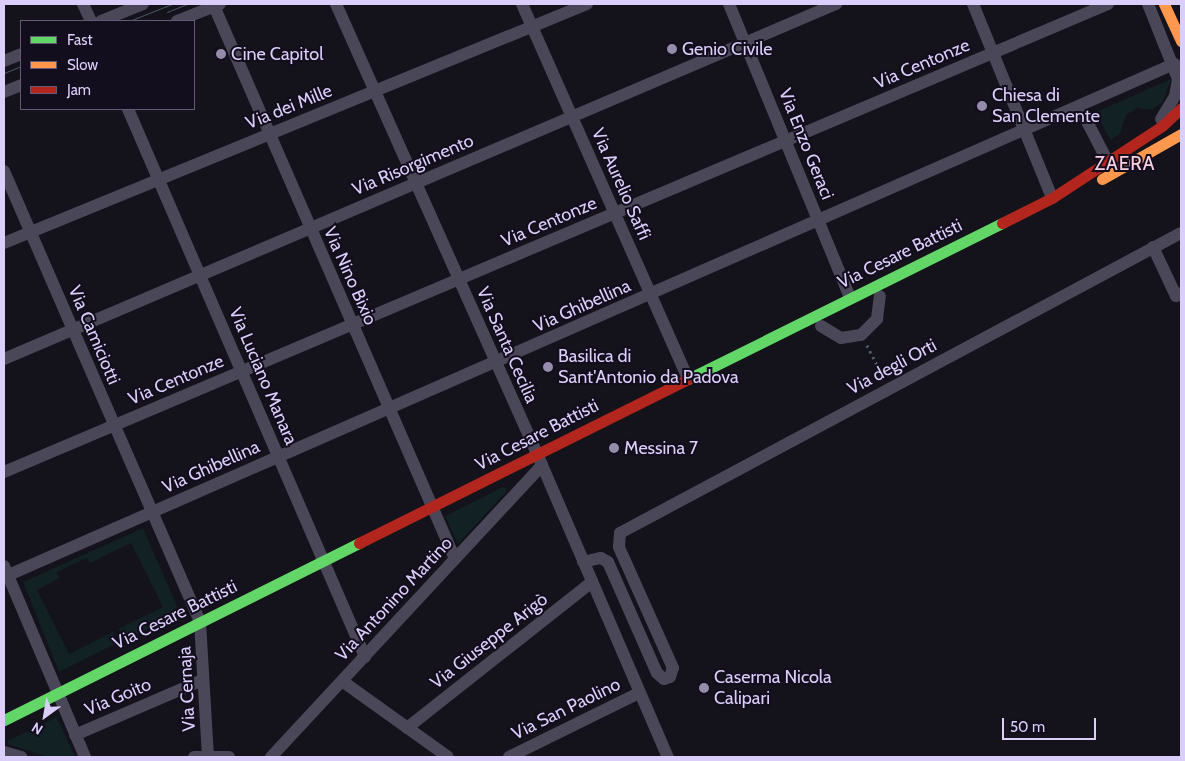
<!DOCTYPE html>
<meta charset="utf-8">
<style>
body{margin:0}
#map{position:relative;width:1185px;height:761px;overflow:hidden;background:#14121a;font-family:Cabin,sans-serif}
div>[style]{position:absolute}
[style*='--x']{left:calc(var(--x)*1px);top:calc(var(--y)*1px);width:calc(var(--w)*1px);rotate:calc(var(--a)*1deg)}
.green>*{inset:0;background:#112124}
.path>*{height:2.5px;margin-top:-1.25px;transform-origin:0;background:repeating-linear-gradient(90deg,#4f5865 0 2.5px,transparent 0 6.5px)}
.street>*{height:12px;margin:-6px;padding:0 6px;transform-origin:6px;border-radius:6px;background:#4a4759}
.fast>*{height:11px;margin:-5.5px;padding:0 5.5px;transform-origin:5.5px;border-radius:5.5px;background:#63d668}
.slow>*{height:11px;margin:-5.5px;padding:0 5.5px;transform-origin:5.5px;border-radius:5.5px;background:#ff974d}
.jam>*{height:11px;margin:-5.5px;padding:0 5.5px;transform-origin:5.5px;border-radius:5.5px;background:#b3261e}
.tram>*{height:1px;margin:-0.5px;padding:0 0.5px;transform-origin:0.5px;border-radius:0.5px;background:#455261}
.dots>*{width:14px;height:14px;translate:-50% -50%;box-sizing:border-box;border:2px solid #130e1d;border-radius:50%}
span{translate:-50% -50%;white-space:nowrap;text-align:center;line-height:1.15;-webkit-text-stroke:4px #130e1d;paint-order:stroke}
.poi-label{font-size:18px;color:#dbcefa}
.left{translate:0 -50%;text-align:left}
.street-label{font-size:18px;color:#dbcefa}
.neighbourhood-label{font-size:19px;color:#fad0e3;letter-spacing:1px}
.frame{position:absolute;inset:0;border:5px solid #dbcefa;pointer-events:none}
.legend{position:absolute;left:20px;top:20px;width:175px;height:90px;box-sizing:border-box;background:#130e1d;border:1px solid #635b75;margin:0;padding:6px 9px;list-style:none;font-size:15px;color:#dbcefa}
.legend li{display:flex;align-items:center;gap:10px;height:25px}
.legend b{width:25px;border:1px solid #635b75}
.north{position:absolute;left:20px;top:691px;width:50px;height:50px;-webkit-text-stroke:4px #130e1d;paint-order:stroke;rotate:212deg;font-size:14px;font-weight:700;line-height:20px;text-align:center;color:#dbcefa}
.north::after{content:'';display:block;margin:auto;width:18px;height:22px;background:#dbcefa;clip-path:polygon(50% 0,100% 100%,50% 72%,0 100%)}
.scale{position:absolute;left:1002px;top:718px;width:94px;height:22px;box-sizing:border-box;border:2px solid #dbcefa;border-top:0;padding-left:6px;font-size:15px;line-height:18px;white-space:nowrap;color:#dbcefa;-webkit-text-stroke:4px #130e1d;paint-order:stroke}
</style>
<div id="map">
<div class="green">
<i style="clip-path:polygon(1171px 79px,1163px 102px,1151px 110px,1137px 108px,1126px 115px,1120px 134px,1110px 140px,1096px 112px)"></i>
<i style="clip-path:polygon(503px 487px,507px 488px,506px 492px,458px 544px,445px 516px)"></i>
<i style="clip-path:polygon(143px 528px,180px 613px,130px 638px,124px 637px,118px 629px,163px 607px,131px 543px,90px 563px,87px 558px,57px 572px,60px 578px,37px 590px,69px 654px,113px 632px,117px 643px,59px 672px,23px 582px)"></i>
<i style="clip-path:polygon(57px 717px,75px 757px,48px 757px,8px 744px,7px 741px)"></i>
</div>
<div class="path">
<i style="--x:867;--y:345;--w:37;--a:63"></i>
</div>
<div class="street">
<i style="--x:83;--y:4;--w:19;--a:65"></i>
<i style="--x:336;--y:4;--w:505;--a:65.92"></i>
<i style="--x:542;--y:465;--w:318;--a:66.7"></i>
<i style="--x:522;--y:4;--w:410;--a:66.1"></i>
<i style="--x:729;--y:4;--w:318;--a:67.6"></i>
<i style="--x:973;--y:4;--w:209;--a:67.8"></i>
<i style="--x:1148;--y:4;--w:81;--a:68.2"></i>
<i style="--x:1178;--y:79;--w:17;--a:100"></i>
<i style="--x:1175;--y:96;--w:27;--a:121"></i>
<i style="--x:214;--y:6;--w:603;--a:66.45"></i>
<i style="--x:101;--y:21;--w:45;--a:-22"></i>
<i style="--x:177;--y:21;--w:46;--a:-21.6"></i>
<i style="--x:4;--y:61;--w:18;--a:-22"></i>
<i style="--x:4;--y:92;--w:18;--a:-22"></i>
<i style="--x:1080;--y:108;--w:59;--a:62.6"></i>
<i style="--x:128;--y:109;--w:597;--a:66.61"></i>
<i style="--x:4;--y:171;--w:492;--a:66.5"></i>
<i style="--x:200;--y:622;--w:133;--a:86.6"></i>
<i style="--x:4;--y:243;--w:630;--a:-22.29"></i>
<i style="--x:1153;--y:247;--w:54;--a:64.9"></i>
<i style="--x:1176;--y:296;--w:6;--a:-31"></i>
<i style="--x:821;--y:326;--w:23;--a:31"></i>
<i style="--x:841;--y:338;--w:20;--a:-9"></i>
<i style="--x:861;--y:335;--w:23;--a:-45"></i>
<i style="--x:877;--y:319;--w:23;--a:-83"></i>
<i style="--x:4;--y:359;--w:905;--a:-23.11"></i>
<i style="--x:4;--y:472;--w:1199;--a:-22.97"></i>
<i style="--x:583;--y:562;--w:18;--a:-13"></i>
<i style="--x:601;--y:558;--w:8;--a:30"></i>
<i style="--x:608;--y:562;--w:121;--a:66.2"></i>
<i style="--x:657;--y:673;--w:9;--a:41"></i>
<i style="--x:664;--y:679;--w:6;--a:-18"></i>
<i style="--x:670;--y:677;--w:9;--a:-72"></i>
<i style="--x:673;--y:668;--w:133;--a:-114.1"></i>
<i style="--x:619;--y:547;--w:14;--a:-86"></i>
<i style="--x:620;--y:533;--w:636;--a:-28.14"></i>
<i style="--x:4;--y:566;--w:207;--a:67"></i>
<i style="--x:4;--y:577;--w:1278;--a:-23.68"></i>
<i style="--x:342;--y:681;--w:130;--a:35.6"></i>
<i style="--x:407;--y:728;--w:236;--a:-38.3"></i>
<i style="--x:75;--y:735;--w:139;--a:-23.3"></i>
<i style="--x:4;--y:752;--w:18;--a:16"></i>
<i style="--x:194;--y:757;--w:35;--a:0"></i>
<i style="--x:271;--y:757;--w:398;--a:-47.1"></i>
<i style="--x:509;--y:757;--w:145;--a:-26.2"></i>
</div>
<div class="fast">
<i style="--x:688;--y:379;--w:351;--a:-26.4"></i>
<i style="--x:4;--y:720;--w:397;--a:-26.5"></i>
</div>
<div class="slow">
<i style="--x:1164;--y:4;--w:41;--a:65.3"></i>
<i style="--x:1102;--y:179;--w:91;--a:-29.7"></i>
</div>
<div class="jam">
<i style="--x:1002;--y:223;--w:56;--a:-26.6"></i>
<i style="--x:1052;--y:198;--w:131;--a:-33.2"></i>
<i style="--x:1162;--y:126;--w:26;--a:-43"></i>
<i style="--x:359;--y:543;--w:368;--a:-26.5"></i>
</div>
<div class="tram">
<i style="--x:167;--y:12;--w:22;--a:-22"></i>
<i style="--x:129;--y:21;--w:46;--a:-21.6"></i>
<i style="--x:4;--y:73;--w:18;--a:-22"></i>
</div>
<div class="dots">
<i style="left:672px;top:49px;background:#958cac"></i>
<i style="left:221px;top:54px;background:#958cac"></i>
<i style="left:982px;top:106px;background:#958cac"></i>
<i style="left:548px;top:367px;background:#958cac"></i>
<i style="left:614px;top:448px;background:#958cac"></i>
<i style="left:704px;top:688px;background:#958cac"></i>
</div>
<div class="poi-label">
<span class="left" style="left:682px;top:49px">Genio Civile</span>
<span class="left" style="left:231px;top:54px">Cine Capitol</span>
<span class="left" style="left:992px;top:106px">Chiesa di<br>San Clemente</span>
<span class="left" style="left:558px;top:367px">Basilica di<br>Sant'Antonio da Padova</span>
<span class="left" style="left:624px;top:448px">Messina 7</span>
<span class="left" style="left:714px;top:688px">Caserma Nicola<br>Calipari</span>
</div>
<div class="street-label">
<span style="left:922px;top:64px;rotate:-23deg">Via Centonze</span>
<span style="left:289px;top:107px;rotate:-22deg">Via dei Mille</span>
<span style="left:806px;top:144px;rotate:68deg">Via Enzo Geraci</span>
<span style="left:413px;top:165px;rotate:-23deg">Via Risorgimento</span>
<span style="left:621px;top:184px;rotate:66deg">Via Aurelio Saffi</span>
<span style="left:549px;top:222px;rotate:-23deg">Via Centonze</span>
<span style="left:900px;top:254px;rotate:-26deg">Via Cesare Battisti</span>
<span style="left:350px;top:276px;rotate:66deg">Via Nino Bixio</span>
<span style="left:582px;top:306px;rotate:-24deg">Via Ghibellina</span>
<span style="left:94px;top:335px;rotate:67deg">Via Camiciotti</span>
<span style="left:507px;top:345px;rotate:66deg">Via Santa Cecilia</span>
<span style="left:892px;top:367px;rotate:-28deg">Via degli Orti</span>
<span style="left:263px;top:376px;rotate:67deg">Via Luciano Manara</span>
<span style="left:176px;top:380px;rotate:-23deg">Via Centonze</span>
<span style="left:537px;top:435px;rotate:-27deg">Via Cesare Battisti</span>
<span style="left:211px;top:467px;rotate:-24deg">Via Ghibellina</span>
<span style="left:394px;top:599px;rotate:-47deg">Via Antonino Martino</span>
<span style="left:175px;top:615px;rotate:-26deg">Via Cesare Battisti</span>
<span style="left:489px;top:641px;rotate:-38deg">Via Giuseppe Arigò</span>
<span style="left:187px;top:689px;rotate:-93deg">Via Cernaja</span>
<span style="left:118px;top:697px;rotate:-23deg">Via Goito</span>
<span style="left:566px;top:709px;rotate:-26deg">Via San Paolino</span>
</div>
<div class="neighbourhood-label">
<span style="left:1125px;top:164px">ZAERA</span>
</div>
<div class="frame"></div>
<ul class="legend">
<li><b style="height:6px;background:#63d668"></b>Fast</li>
<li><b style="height:6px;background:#ff974d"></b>Slow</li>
<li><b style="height:6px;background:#b3261e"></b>Jam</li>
</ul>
<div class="north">N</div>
<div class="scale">50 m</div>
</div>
